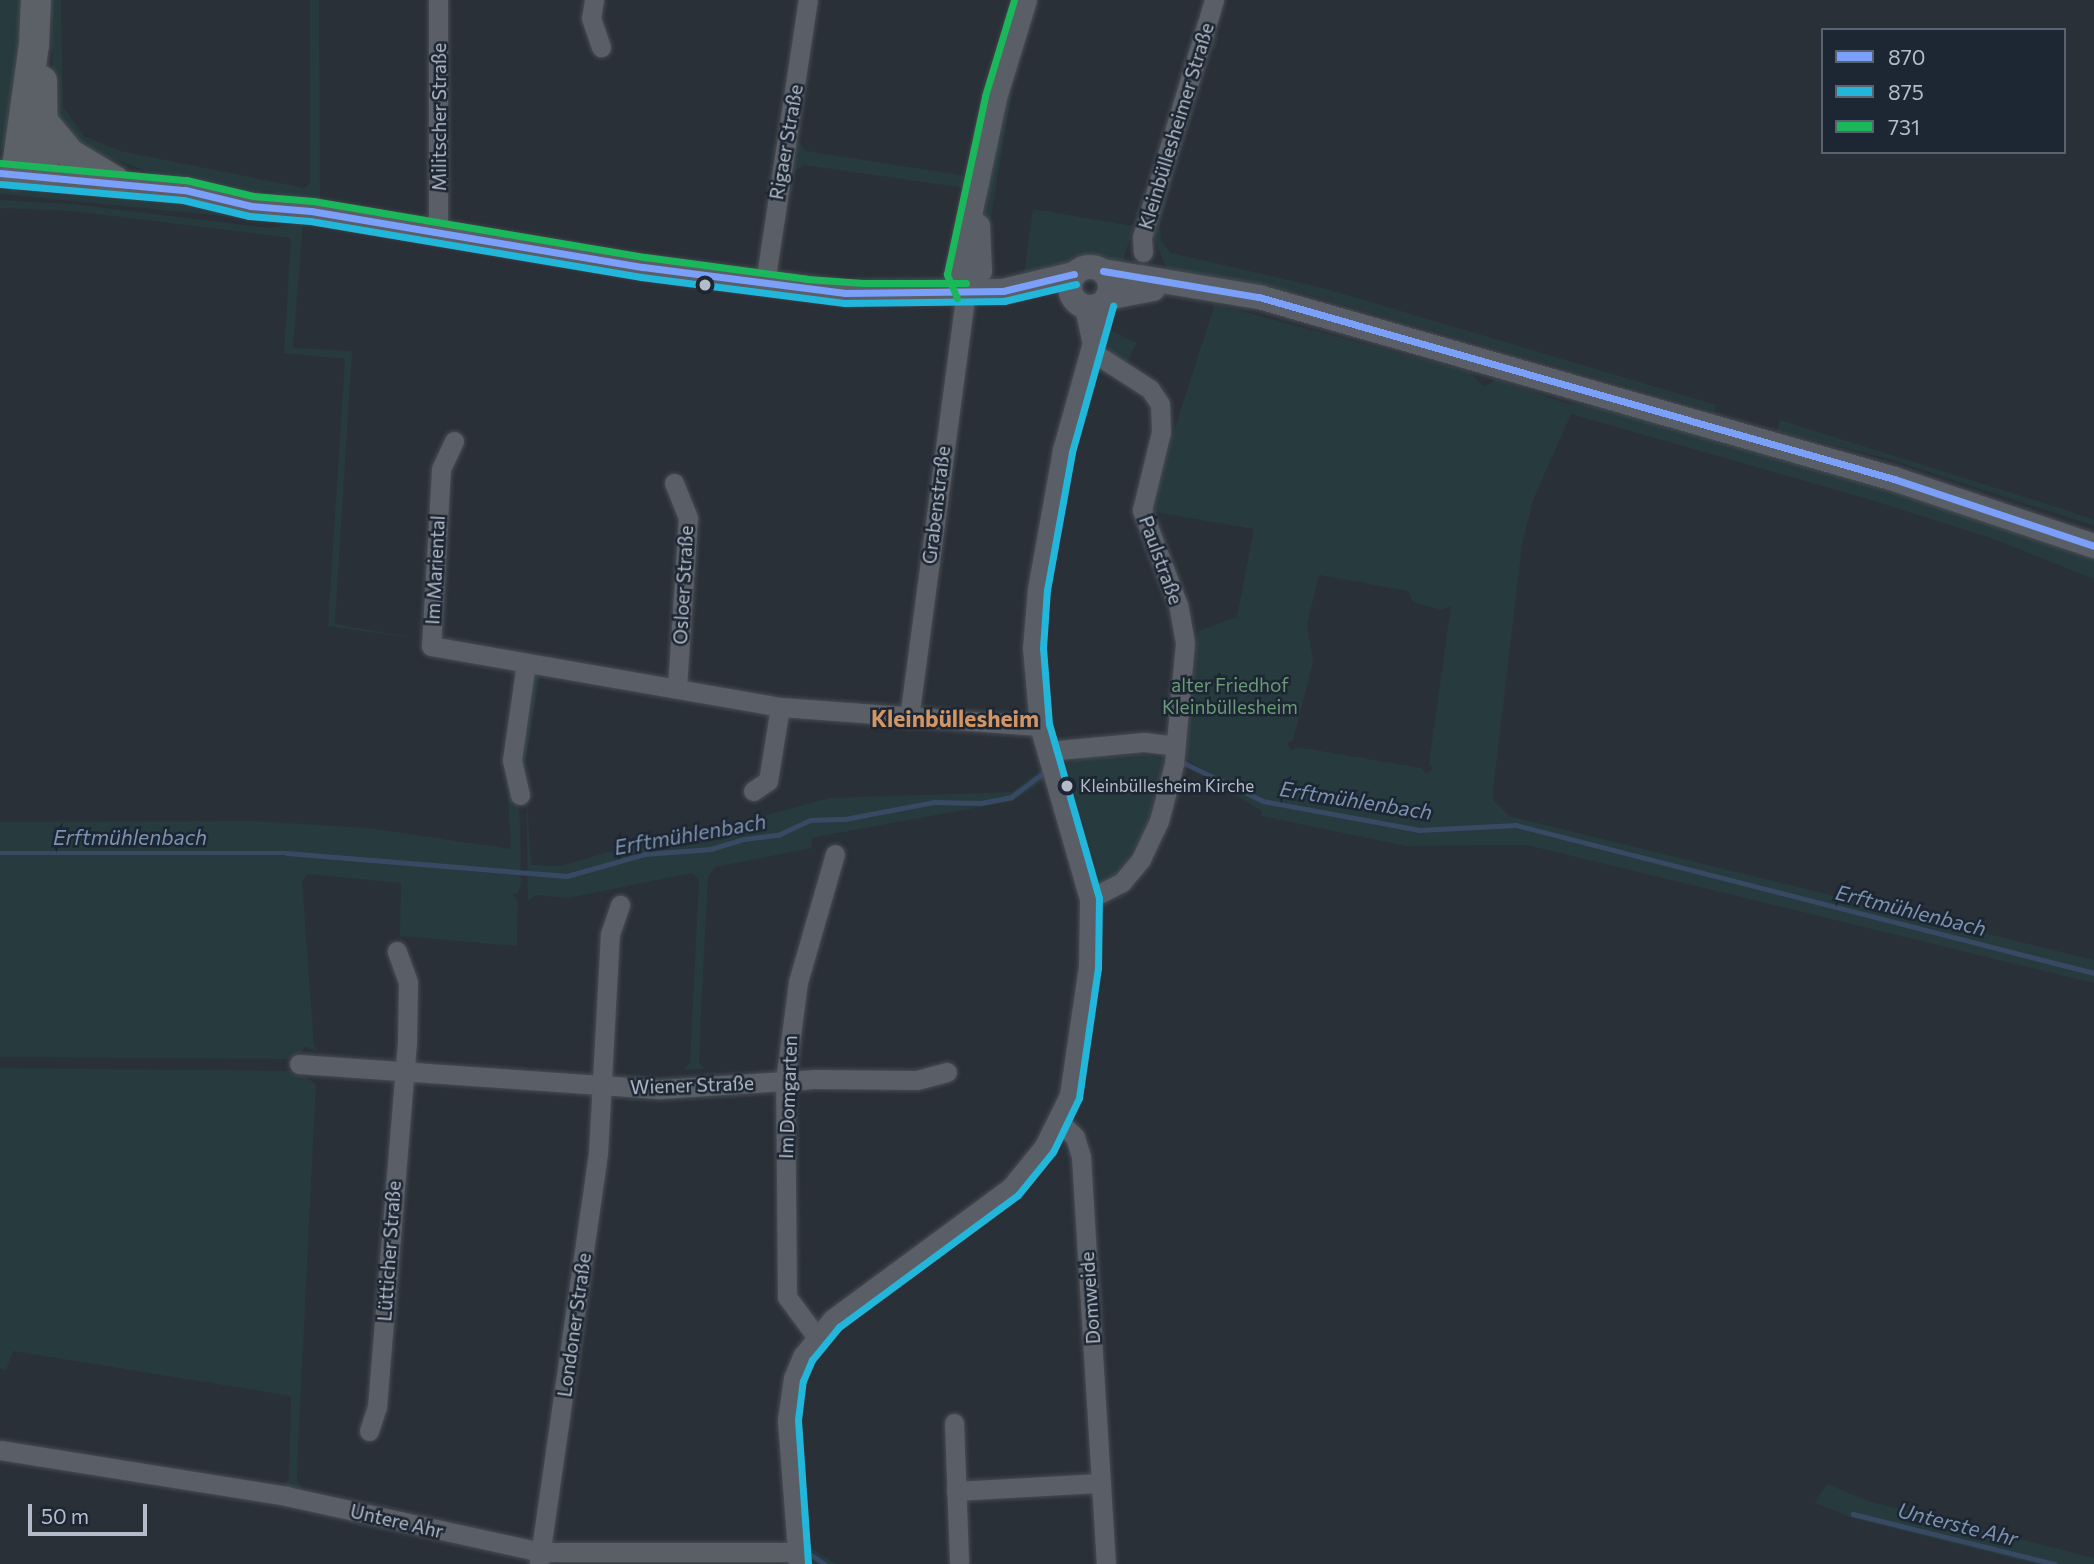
<!DOCTYPE html>
<meta charset="utf-8">
<style>
body{margin:0}
#map{position:relative;width:2094px;height:1564px;overflow:hidden;background:#2a3038;font-family:Commissioner,sans-serif}
div>[style]{position:absolute}
[style*='--x']{left:calc(var(--x)*1px);top:calc(var(--y)*1px);width:calc(var(--w)*1px);rotate:calc(var(--a)*1deg)}
.green>*{inset:0;background:#273a3e}
.stream>*{height:4.5px;margin:-2.25px;padding:0 2.25px;transform-origin:2.25px;border-radius:2.25px;background:#384963}
.roads{filter:drop-shadow(0 0 2px #484c53) drop-shadow(0 0 2px #484c53)}
.minor>*{height:19px;margin:-9.5px;padding:0 9.5px;transform-origin:9.5px;border-radius:9.5px;background:#5a5e66}
.tertiary>*{height:24px;margin:-12px;padding:0 12px;transform-origin:12px;border-radius:12px;background:#5a5e66}
.tertiary>.ring{margin:-12px;padding:0;box-sizing:content-box;background:none;border:24px solid #5a5e66;border-radius:50%}
.primary>*{height:30px;margin:-15px;padding:0 15px;transform-origin:15px;border-radius:15px;background:#5c6168}
.bus-1>*{height:7px;margin:-3.5px;padding:0 3.5px;transform-origin:3.5px;border-radius:3.5px;background:#7ba0f9}
.bus-2>*{height:7px;margin:-3.5px;padding:0 3.5px;transform-origin:3.5px;border-radius:3.5px;background:#23b6db}
.bus-3>*{height:7px;margin:-3.5px;padding:0 3.5px;transform-origin:3.5px;border-radius:3.5px;background:#1ab85a}
.dots>*{width:19px;height:19px;translate:-50% -50%;box-sizing:border-box;border:4px solid #1d2633;border-radius:50%}
span{translate:-50% -50%;white-space:nowrap;text-align:center;line-height:1.15;-webkit-text-stroke:5px #1d2633;paint-order:stroke}
.bus-label{font-size:17px;color:#b4bcc9}
.left{translate:0 -50%;text-align:left}
.street-label{font-size:19px;color:#b4bcc9}
.park-label{font-size:19px;color:#6b9a76}
.water-label{font-size:21px;color:#7c92b1;font-style:italic}
.quarter-label{font-size:23px;color:#d59563;font-weight:700}
.legend{position:absolute;left:1821px;top:28px;width:245px;height:126px;box-sizing:border-box;background:#1d2633;border:2px solid #59626f;margin:0;padding:9px 12px;list-style:none;font-size:21px;color:#b4bcc9}
.legend li{display:flex;align-items:center;gap:14px;height:35px}
.legend b{width:35px;border:2px solid #59626f}
.scale{position:absolute;left:28px;top:1504px;width:119px;height:32px;box-sizing:border-box;border:4px solid #b4bcc9;border-top:0;padding-left:9px;font-size:21px;line-height:24px;white-space:nowrap;color:#b4bcc9;-webkit-text-stroke:5px #1d2633;paint-order:stroke}
</style>
<div id="map">
<div class="green">
<i style="clip-path:polygon(0 0,23px 0,9px 140px,0 149px)"></i>
<i style="clip-path:polygon(50px 0,61px 0,63px 106px,84px 136px,120px 151px,304px 188px,310px 183px,310px 0,319px 0,320px 203px,417px 219px,426px 212px,425px 218px,417px 223px,301px 202px,270px 191px,262px 191px,258px 197px,166px 178px,74px 145px,55px 116px)"></i>
<i style="clip-path:polygon(1012px 0,1016px 0,965px 188px,804px 165px,793px 173px,797px 140px,806px 151px,967px 176px,974px 128px)"></i>
<i style="clip-path:polygon(1033px 0,1039px 0,1013px 85px,987px 241px,983px 228px,992px 150px)"></i>
<i style="clip-path:polygon(1221px 0,1214px 33px,1219px 39px,1215px 49px,1208px 51px,1160px 221px,1161px 241px,1171px 253px,1327px 289px,1716px 405px,1714px 411px,1299px 292px,1166px 268px,1152px 233px)"></i>
<i style="clip-path:polygon(0 185px,198px 200px,244px 218px,0 194px)"></i>
<i style="clip-path:polygon(0 200px,73px 204px,269px 228px,303px 223px,293px 348px,352px 351px,335px 624px,425px 640px,328px 626px,345px 359px,284px 353px,291px 238px,71px 211px,0 208px)"></i>
<i style="clip-path:polygon(1033px 209px,1134px 226px,1121px 266px,1085px 255px,1057px 269px,1024px 274px)"></i>
<i style="clip-path:polygon(evenodd,1215px 304px,1470px 372px,1484px 387px,1496px 379px,1562px 402px,1594px 407px,1596px 403px,1737px 442px,2094px 554px,2094px 579px,1994px 539px,1868px 499px,1571px 414px,1533px 500px,1522px 545px,1493px 791px,1494px 801px,1509px 816px,2094px 960px,2094px 983px,1527px 845px,1406px 846px,1261px 816px,1262px 811px,1234px 794px,1236px 787px,1185px 759px,1198px 631px,1237px 617px,1254px 529px,1148px 511px,1215px 304px,1319px 575px,1408px 591px,1413px 602px,1442px 610px,1451px 606px,1429px 763px,1433px 768px,1426px 774px,1422px 768px,1297px 747px,1291px 751px,1287px 743px,1293px 740px,1313px 662px,1307px 624px,1319px 575px)"></i>
<i style="clip-path:polygon(1108px 329px,1137px 343px,1126px 363px,1105px 347px)"></i>
<i style="clip-path:polygon(1780px 420px,2066px 510px,2094px 520px,2094px 526px,1886px 458px,1777px 431px)"></i>
<i style="clip-path:polygon(533px 675px,540px 676px,523px 774px,518px 758px)"></i>
<i style="clip-path:polygon(1144px 754px,1164px 760px,1145px 832px,1109px 884px,1095px 881px,1062px 765px,1087px 757px)"></i>
<i style="clip-path:polygon(506px 763px,509px 795px,518px 801px,520px 822px,521px 884px,518px 894px,512px 894px,518px 901px,517px 946px,400px 936px,401px 883px,308px 874px,302px 881px,314px 1046px,318px 1051px,305px 1047px,296px 1059px,0 1057px,0 822px,254px 821px,368px 828px,511px 849px)"></i>
<i style="clip-path:polygon(1044px 767px,1048px 778px,1013px 801px,811px 838px,812px 848px,715px 867px,708px 877px,703px 971px,699px 1063px,705px 1069px,683px 1070px,690px 1063px,699px 879px,692px 873px,568px 898px,536px 895px,528px 901px,526px 783px,531px 865px,561px 866px,656px 838px,693px 833px,695px 844px,712px 841px,711px 830px,830px 798px,1012px 792px)"></i>
<i style="clip-path:polygon(0 1068px,296px 1071px,316px 1084px,298px 1447px,297px 1481px,304px 1491px,282px 1486px,289px 1480px,291px 1396px,13px 1351px,6px 1370px,0 1369px)"></i>
<i style="clip-path:polygon(1827px 1484px,1868px 1501px,2094px 1558px,2094px 1564px,2035px 1564px,1853px 1518px,1815px 1503px)"></i>
<i style="clip-path:polygon(803px 1543px,836px 1564px,808px 1564px)"></i>
</div>
<div class="stream">
<i style="--x:1180;--y:761;--w:92;--a:25.7"></i>
<i style="--x:1263;--y:801;--w:159;--a:10.5"></i>
<i style="--x:1419;--y:830;--w:97;--a:-3"></i>
<i style="--x:1516;--y:825;--w:597;--a:14.36"></i>
<i style="--x:0;--y:853;--w:287;--a:0"></i>
<i style="--x:287;--y:853;--w:281;--a:4.7"></i>
<i style="--x:567;--y:876;--w:81;--a:-15.8"></i>
<i style="--x:645;--y:854;--w:66;--a:-4.3"></i>
<i style="--x:711;--y:849;--w:34;--a:-17"></i>
<i style="--x:744;--y:839;--w:34;--a:-7"></i>
<i style="--x:778;--y:835;--w:35;--a:-25"></i>
<i style="--x:810;--y:820;--w:35;--a:-2"></i>
<i style="--x:845;--y:819;--w:91;--a:-10.8"></i>
<i style="--x:934;--y:802;--w:47;--a:1.2"></i>
<i style="--x:981;--y:803;--w:31;--a:-11"></i>
<i style="--x:1011;--y:797;--w:42;--a:-36.3"></i>
<i style="--x:1853;--y:1514;--w:208;--a:13.9"></i>
<i style="--x:807;--y:1552;--w:22;--a:34"></i>
</div>
<div class="roads">
<div class="minor">
<i style="--x:438;--y:0;--w:234;--a:90"></i>
<i style="--x:594;--y:0;--w:18;--a:99"></i>
<i style="--x:591;--y:18;--w:31;--a:71"></i>
<i style="--x:1143;--y:252;--w:15;--a:-94"></i>
<i style="--x:1142;--y:237;--w:248;--a:-73.1"></i>
<i style="--x:765;--y:283;--w:286;--a:-81.4"></i>
<i style="--x:1084;--y:307;--w:33;--a:78"></i>
<i style="--x:454;--y:441;--w:31;--a:115"></i>
<i style="--x:441;--y:469;--w:177;--a:93.2"></i>
<i style="--x:431;--y:646;--w:354;--a:9.9"></i>
<i style="--x:780;--y:707;--w:260;--a:4.2"></i>
<i style="--x:674;--y:483;--w:38;--a:68"></i>
<i style="--x:688;--y:518;--w:171;--a:93.7"></i>
<i style="--x:909;--y:718;--w:429;--a:-82.4"></i>
<i style="--x:1048;--y:751;--w:96;--a:-5.4"></i>
<i style="--x:1144;--y:742;--w:32;--a:7"></i>
<i style="--x:753;--y:791;--w:18;--a:-34"></i>
<i style="--x:768;--y:781;--w:75;--a:-80.8"></i>
<i style="--x:520;--y:795;--w:36;--a:-103"></i>
<i style="--x:512;--y:760;--w:98;--a:-81.8"></i>
<i style="--x:1089;--y:899;--w:37;--a:-27"></i>
<i style="--x:1122;--y:882;--w:30;--a:-50"></i>
<i style="--x:1141;--y:859;--w:42;--a:-64.7"></i>
<i style="--x:1159;--y:821;--w:59;--a:-75.3"></i>
<i style="--x:1174;--y:764;--w:121;--a:-84.8"></i>
<i style="--x:1185;--y:643;--w:39;--a:-100"></i>
<i style="--x:1178;--y:605;--w:102;--a:-110.8"></i>
<i style="--x:1142;--y:510;--w:80;--a:-76.3"></i>
<i style="--x:1161;--y:432;--w:28;--a:-92"></i>
<i style="--x:1160;--y:404;--w:18;--a:-124"></i>
<i style="--x:1150;--y:389;--w:70;--a:-147.2"></i>
<i style="--x:299;--y:1064;--w:363;--a:4"></i>
<i style="--x:661;--y:1089;--w:153;--a:-3.7"></i>
<i style="--x:814;--y:1079;--w:103;--a:0.6"></i>
<i style="--x:917;--y:1080;--w:31;--a:-15"></i>
<i style="--x:1058;--y:1120;--w:24;--a:45"></i>
<i style="--x:1075;--y:1137;--w:21;--a:73"></i>
<i style="--x:1081;--y:1157;--w:408;--a:86.5"></i>
<i style="--x:816;--y:1336;--w:49;--a:-126.6"></i>
<i style="--x:787;--y:1297;--w:216;--a:-90.5"></i>
<i style="--x:785;--y:1081;--w:100;--a:-82.5"></i>
<i style="--x:798;--y:982;--w:133;--a:-73.9"></i>
<i style="--x:954;--y:1423;--w:139;--a:87.9"></i>
<i style="--x:369;--y:1431;--w:25;--a:-72"></i>
<i style="--x:377;--y:1407;--w:366;--a:-85.3"></i>
<i style="--x:407;--y:1042;--w:60;--a:-89"></i>
<i style="--x:408;--y:982;--w:33;--a:-110"></i>
<i style="--x:0;--y:1450;--w:290;--a:9.1"></i>
<i style="--x:286;--y:1496;--w:261;--a:12.4"></i>
<i style="--x:541;--y:1552;--w:256;--a:0"></i>
<i style="--x:956;--y:1491;--w:145;--a:-3.2"></i>
<i style="--x:539;--y:1563;--w:413;--a:-81.8"></i>
<i style="--x:598;--y:1154;--w:220;--a:-86.9"></i>
<i style="--x:610;--y:934;--w:31;--a:-71"></i>
<i style="--x:798;--y:1564;--w:144;--a:-94.4"></i>
<i style="--x:787;--y:1420;--w:42;--a:-81.9"></i>
<i style="--x:793;--y:1378;--w:25;--a:-67"></i>
<i style="--x:803;--y:1355;--w:46;--a:-51.1"></i>
<i style="--x:832;--y:1319;--w:221;--a:-36.4"></i>
<i style="--x:1010;--y:1188;--w:54;--a:-51"></i>
<i style="--x:1044;--y:1146;--w:57;--a:-63.9"></i>
<i style="--x:1069;--y:1095;--w:130;--a:-81.6"></i>
<i style="--x:1088;--y:966;--w:67;--a:-89.1"></i>
<i style="--x:1089;--y:899;--w:180;--a:-106.1"></i>
<i style="--x:1039;--y:726;--w:78;--a:-95.1"></i>
<i style="--x:1032;--y:648;--w:59;--a:-85.2"></i>
<i style="--x:1037;--y:589;--w:141;--a:-79.8"></i>
<i style="--x:1062;--y:450;--w:153;--a:-74.4"></i>
</div>
<div class="tertiary">
<i style="--x:0;--y:173;--w:186;--a:5.3"></i>
<i style="--x:185;--y:190;--w:68;--a:13.6"></i>
<i style="--x:251;--y:206;--w:60;--a:4.8"></i>
<i style="--x:311;--y:211;--w:337;--a:9.6"></i>
<i style="--x:643;--y:267;--w:204;--a:7.3"></i>
<i style="--x:845;--y:293;--w:158;--a:-0.7"></i>
<i style="--x:1003;--y:291;--w:73;--a:-13.5"></i>
<i class="ring" style="left:1070px;top:267px;width:16px;height:16px"></i>
<i style="--x:1103;--y:271;--w:158;--a:9.5"></i>
<i style="--x:1259;--y:297;--w:661;--a:15.99"></i>
<i style="--x:1894;--y:479;--w:211;--a:18.5"></i>
<i style="--x:966;--y:293;--w:19;--a:-118"></i>
<i style="--x:957;--y:276;--w:182;--a:-77.9"></i>
<i style="--x:995;--y:98;--w:102;--a:-73"></i>
<i style="--x:966;--y:293;--w:26;--a:-58"></i>
<i style="--x:980;--y:271;--w:45;--a:-92.5"></i>
<i style="--x:1107;--y:298;--w:47;--a:-11.1"></i>
</div>
<div class="primary">
<i style="--x:42;--y:81;--w:94;--a:89.4"></i>
<i style="--x:44;--y:123;--w:40;--a:50"></i>
<i style="--x:70;--y:154;--w:52;--a:31"></i>
<i style="--x:16;--y:174;--w:130;--a:-82.1"></i>
<i style="--x:34;--y:45;--w:45;--a:-87.5"></i>
</div>
</div>
<div class="bus-1">
<i style="--x:0;--y:173;--w:186;--a:5.3"></i>
<i style="--x:185;--y:190;--w:68;--a:13.6"></i>
<i style="--x:251;--y:206;--w:60;--a:4.8"></i>
<i style="--x:311;--y:211;--w:337;--a:9.6"></i>
<i style="--x:643;--y:267;--w:204;--a:7.3"></i>
<i style="--x:845;--y:293;--w:158;--a:-0.7"></i>
<i style="--x:1003;--y:291;--w:73;--a:-13.5"></i>
<i style="--x:1103;--y:271;--w:158;--a:9.5"></i>
<i style="--x:1259;--y:297;--w:661;--a:15.99"></i>
<i style="--x:1894;--y:479;--w:211;--a:18.5"></i>
</div>
<div class="bus-2">
<i style="--x:0;--y:184;--w:184;--a:5"></i>
<i style="--x:183;--y:200;--w:68;--a:13.6"></i>
<i style="--x:249;--y:216;--w:61;--a:4.7"></i>
<i style="--x:310;--y:221;--w:336;--a:9.6"></i>
<i style="--x:641;--y:277;--w:205;--a:7.3"></i>
<i style="--x:844;--y:303;--w:160;--a:-0.7"></i>
<i style="--x:1004;--y:301;--w:74;--a:-13.3"></i>
<i style="--x:808;--y:1563;--w:143;--a:-94"></i>
<i style="--x:798;--y:1420;--w:39;--a:-83"></i>
<i style="--x:803;--y:1381;--w:23;--a:-67"></i>
<i style="--x:812;--y:1360;--w:43;--a:-50.7"></i>
<i style="--x:839;--y:1327;--w:222;--a:-36.4"></i>
<i style="--x:1018;--y:1195;--w:55;--a:-50.9"></i>
<i style="--x:1053;--y:1152;--w:60;--a:-64.3"></i>
<i style="--x:1079;--y:1098;--w:131;--a:-81.7"></i>
<i style="--x:1098;--y:968;--w:70;--a:-89.2"></i>
<i style="--x:1099;--y:898;--w:181;--a:-106"></i>
<i style="--x:1049;--y:724;--w:76;--a:-94.5"></i>
<i style="--x:1043;--y:648;--w:58;--a:-86.1"></i>
<i style="--x:1047;--y:590;--w:140;--a:-79.7"></i>
<i style="--x:1072;--y:452;--w:152;--a:-74.3"></i>
</div>
<div class="bus-3">
<i style="--x:1;--y:163;--w:186;--a:5.3"></i>
<i style="--x:186;--y:180;--w:69;--a:13.4"></i>
<i style="--x:253;--y:196;--w:60;--a:4.8"></i>
<i style="--x:313;--y:201;--w:337;--a:9.6"></i>
<i style="--x:645;--y:257;--w:163;--a:7.7"></i>
<i style="--x:807;--y:279;--w:56;--a:4.1"></i>
<i style="--x:863;--y:283;--w:103;--a:0"></i>
<i style="--x:957;--y:298;--w:26;--a:-113"></i>
<i style="--x:947;--y:274;--w:182;--a:-77.9"></i>
<i style="--x:985;--y:96;--w:100;--a:-73.2"></i>
</div>
<div class="dots">
<i style="left:705px;top:285px;background:#b4bcc9"></i>
<i style="left:1067px;top:786px;background:#b4bcc9"></i>
</div>
<div class="bus-label">
<span class="left" style="left:1080px;top:786px">Kleinbüllesheim Kirche</span>
</div>
<div class="street-label">
<span style="left:439px;top:117px;rotate:-90deg">Militscher Straße</span>
<span style="left:1176px;top:126px;rotate:-73deg">Kleinbüllesheimer Straße</span>
<span style="left:786px;top:142px;rotate:-80deg">Rigaer Straße</span>
<span style="left:936px;top:505px;rotate:-83deg">Grabenstraße</span>
<span style="left:1161px;top:560px;rotate:70deg">Paulstraße</span>
<span style="left:435px;top:570px;rotate:-87deg">Im Mariental</span>
<span style="left:683px;top:585px;rotate:-87deg">Osloer Straße</span>
<span style="left:692px;top:1085px;rotate:-2deg">Wiener Straße</span>
<span style="left:788px;top:1097px;rotate:-88deg">Im Domgarten</span>
<span style="left:389px;top:1251px;rotate:-86deg">Lütticher Straße</span>
<span style="left:1090px;top:1298px;rotate:-94deg">Domweide</span>
<span style="left:574px;top:1325px;rotate:-82deg">Londoner Straße</span>
<span style="left:397px;top:1521px;rotate:13deg">Untere Ahr</span>
</div>
<div class="park-label">
<span style="left:1230px;top:696px">alter Friedhof<br>Kleinbüllesheim</span>
</div>
<div class="water-label">
<span style="left:1356px;top:800px;rotate:9deg">Erftmühlenbach</span>
<span style="left:690px;top:834px;rotate:-10deg">Erftmühlenbach</span>
<span style="left:130px;top:837px">Erftmühlenbach</span>
<span style="left:1911px;top:910px;rotate:14deg">Erftmühlenbach</span>
<span style="left:1958px;top:1524px;rotate:14deg">Unterste Ahr</span>
</div>
<div class="quarter-label">
<span style="left:955px;top:718px">Kleinbüllesheim</span>
</div>
<ul class="legend">
<li><b style="height:9px;background:#7ba0f9"></b>870</li>
<li><b style="height:9px;background:#23b6db"></b>875</li>
<li><b style="height:9px;background:#1ab85a"></b>731</li>
</ul>
<div class="scale">50 m</div>
</div>
